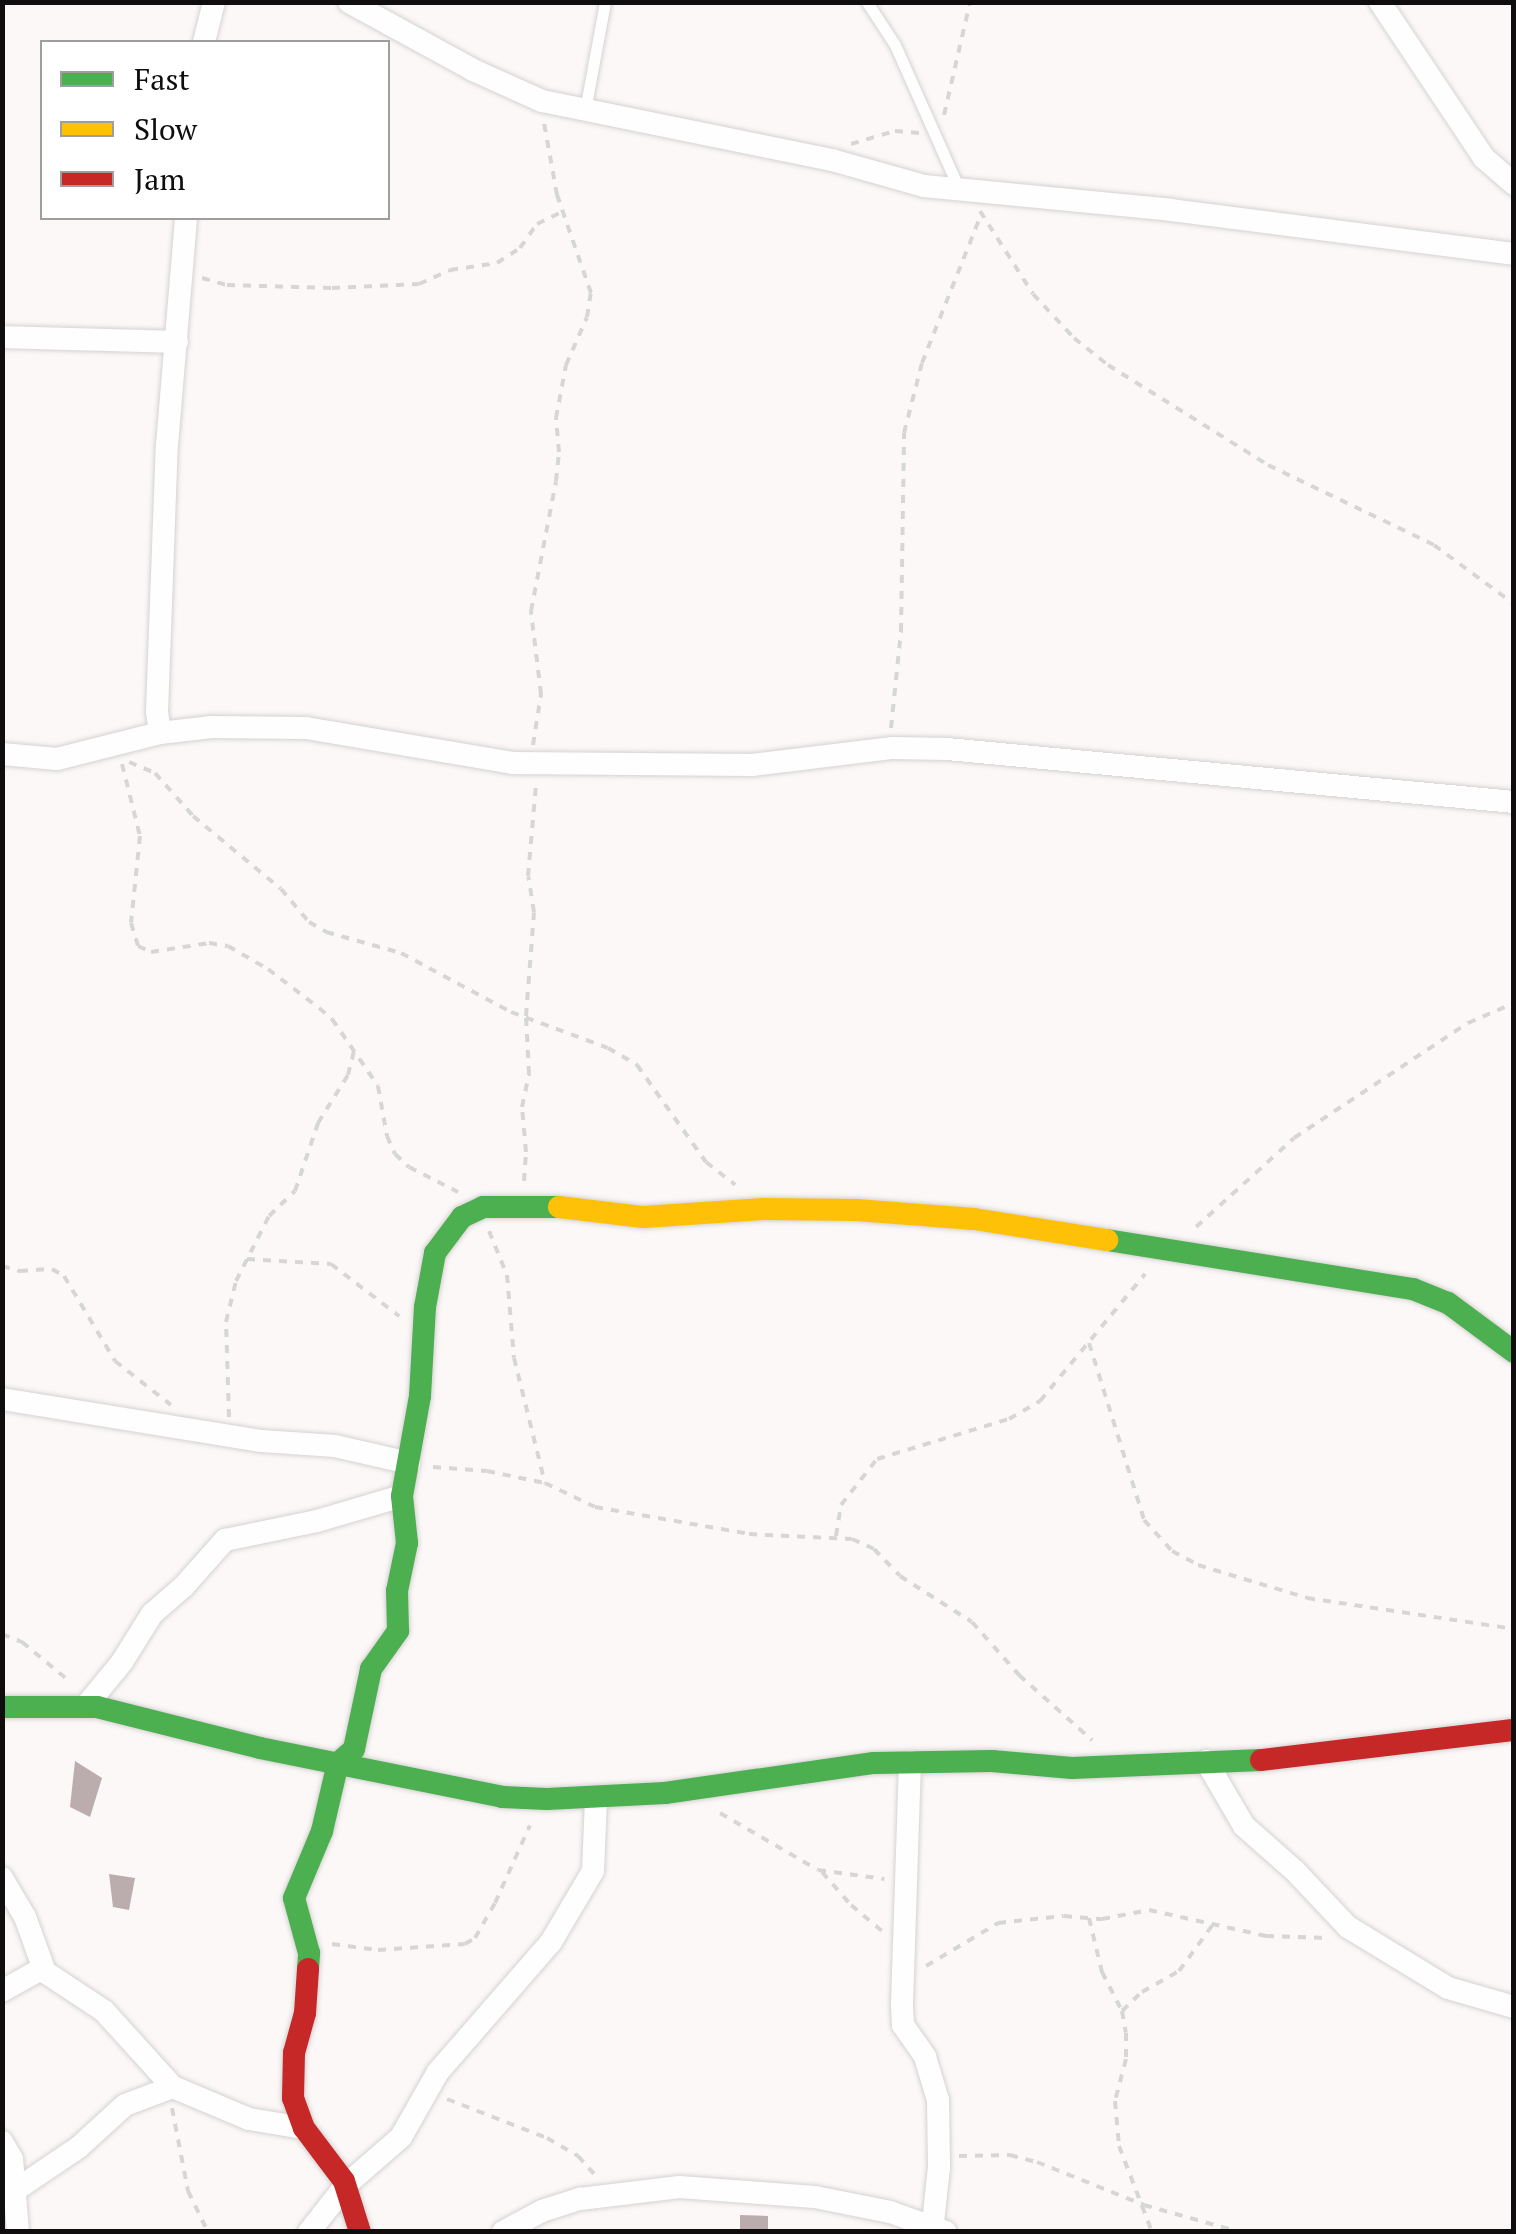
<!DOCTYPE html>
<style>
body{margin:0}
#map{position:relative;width:1516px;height:2234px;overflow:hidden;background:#fcf8f8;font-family:"PT Serif",serif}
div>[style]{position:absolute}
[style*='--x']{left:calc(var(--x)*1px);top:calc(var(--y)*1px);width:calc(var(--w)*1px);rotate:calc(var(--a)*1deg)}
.building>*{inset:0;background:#bbadad}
.path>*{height:4px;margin-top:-2px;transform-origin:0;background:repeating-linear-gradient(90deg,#d7d6d6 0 8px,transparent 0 16px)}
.roads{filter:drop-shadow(0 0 2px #d5d2d2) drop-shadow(0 0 2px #d5d2d2)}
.lane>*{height:11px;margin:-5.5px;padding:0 5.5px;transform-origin:5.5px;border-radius:5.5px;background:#fffefe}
.street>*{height:22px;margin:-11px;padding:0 11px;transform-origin:11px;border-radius:11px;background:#fffefe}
.fast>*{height:22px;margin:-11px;padding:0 11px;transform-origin:11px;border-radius:11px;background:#4caf50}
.slow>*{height:22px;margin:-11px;padding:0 11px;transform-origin:11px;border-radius:11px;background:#ffc107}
.jam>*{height:22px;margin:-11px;padding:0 11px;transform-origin:11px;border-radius:11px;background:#c62828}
span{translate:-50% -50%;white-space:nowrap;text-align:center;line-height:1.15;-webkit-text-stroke:9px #fff;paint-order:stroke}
.frame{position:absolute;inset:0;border:5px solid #0f0d0d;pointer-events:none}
.legend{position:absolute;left:40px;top:40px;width:350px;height:180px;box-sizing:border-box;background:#fff;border:2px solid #9f9e9e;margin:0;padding:12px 18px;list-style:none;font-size:30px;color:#0f0d0d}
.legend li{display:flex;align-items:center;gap:20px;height:50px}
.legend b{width:50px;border:2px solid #9f9e9e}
</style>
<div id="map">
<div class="building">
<i style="clip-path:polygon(75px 1761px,102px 1778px,90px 1817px,70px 1807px)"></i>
<i style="clip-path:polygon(109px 1874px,135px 1878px,129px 1910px,113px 1907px)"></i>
<i style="clip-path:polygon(740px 2215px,768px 2216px,768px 2232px,740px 2232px)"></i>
</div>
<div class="path">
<i style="--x:944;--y:115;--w:116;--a:-77"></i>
<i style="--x:851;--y:144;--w:46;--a:-16.5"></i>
<i style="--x:895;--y:131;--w:24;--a:5"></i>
<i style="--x:980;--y:211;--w:98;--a:57.4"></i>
<i style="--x:1033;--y:294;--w:60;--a:47"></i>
<i style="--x:1074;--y:338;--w:43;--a:38.5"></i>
<i style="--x:1108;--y:365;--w:189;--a:32"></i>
<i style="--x:1268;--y:465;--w:184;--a:25.7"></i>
<i style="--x:1434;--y:545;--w:99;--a:36.4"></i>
<i style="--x:202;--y:278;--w:26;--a:16"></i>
<i style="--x:227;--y:285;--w:105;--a:1.6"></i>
<i style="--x:332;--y:288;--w:87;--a:-2.6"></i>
<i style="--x:419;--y:284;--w:34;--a:-24"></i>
<i style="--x:450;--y:270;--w:48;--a:-8.5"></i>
<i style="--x:497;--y:263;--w:27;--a:-33"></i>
<i style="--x:520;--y:248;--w:29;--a:-55"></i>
<i style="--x:537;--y:224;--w:28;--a:-26"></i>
<i style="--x:891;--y:728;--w:98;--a:-84.1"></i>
<i style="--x:901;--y:631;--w:198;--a:-89.1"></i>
<i style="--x:904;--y:433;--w:72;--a:-75.6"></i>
<i style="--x:922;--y:363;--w:157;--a:-68.3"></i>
<i style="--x:533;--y:745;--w:52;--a:-81.1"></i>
<i style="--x:541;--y:694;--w:84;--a:-96.9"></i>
<i style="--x:531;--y:611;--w:132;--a:-79.1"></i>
<i style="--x:556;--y:481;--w:29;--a:-84"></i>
<i style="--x:559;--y:452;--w:34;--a:-95"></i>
<i style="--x:556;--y:418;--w:54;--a:-79.3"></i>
<i style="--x:566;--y:365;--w:52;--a:-66.4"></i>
<i style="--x:587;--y:317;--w:24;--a:-81"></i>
<i style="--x:591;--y:293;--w:104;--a:-109.1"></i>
<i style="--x:557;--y:195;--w:73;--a:-100.2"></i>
<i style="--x:129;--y:762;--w:28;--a:23"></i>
<i style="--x:155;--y:773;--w:57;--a:48.5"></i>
<i style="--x:193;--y:816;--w:114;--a:39.7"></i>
<i style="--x:281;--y:889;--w:43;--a:49.7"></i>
<i style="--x:309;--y:922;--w:20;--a:30"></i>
<i style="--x:326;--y:932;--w:78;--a:15.6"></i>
<i style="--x:401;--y:953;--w:125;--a:28.2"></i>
<i style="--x:511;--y:1012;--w:103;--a:20.4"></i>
<i style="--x:608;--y:1048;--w:34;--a:30"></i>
<i style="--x:637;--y:1065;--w:119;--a:54.6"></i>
<i style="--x:706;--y:1162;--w:37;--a:38"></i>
<i style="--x:122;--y:764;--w:74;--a:76"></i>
<i style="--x:140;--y:836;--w:87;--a:95.9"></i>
<i style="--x:131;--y:923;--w:24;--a:73"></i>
<i style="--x:138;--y:946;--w:14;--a:25"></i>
<i style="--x:151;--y:952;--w:59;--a:-8.8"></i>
<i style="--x:209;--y:943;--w:19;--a:9"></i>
<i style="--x:228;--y:946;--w:46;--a:29.9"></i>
<i style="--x:268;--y:969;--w:64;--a:37.4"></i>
<i style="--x:319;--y:1008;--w:17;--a:40"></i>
<i style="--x:332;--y:1019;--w:81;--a:55.5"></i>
<i style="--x:378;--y:1086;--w:51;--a:79.8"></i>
<i style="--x:387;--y:1136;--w:20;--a:66"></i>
<i style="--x:395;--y:1154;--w:19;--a:43"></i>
<i style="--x:409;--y:1167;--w:55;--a:27"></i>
<i style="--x:524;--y:1181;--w:29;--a:-86"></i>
<i style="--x:526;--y:1152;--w:45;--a:-95.1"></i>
<i style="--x:522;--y:1107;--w:34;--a:-78"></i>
<i style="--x:529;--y:1074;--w:58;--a:-93"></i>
<i style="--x:526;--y:1016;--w:104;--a:-85.6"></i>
<i style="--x:534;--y:912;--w:36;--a:-99"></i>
<i style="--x:528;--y:876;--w:92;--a:-85"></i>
<i style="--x:1196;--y:1227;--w:132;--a:-42.2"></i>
<i style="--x:1294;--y:1138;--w:209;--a:-33.5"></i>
<i style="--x:1468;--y:1023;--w:50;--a:-23.5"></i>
<i style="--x:489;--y:1231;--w:48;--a:67.8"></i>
<i style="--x:507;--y:1275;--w:83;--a:85.2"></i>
<i style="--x:514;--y:1358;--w:129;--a:76.1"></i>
<i style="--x:247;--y:1259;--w:84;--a:3.4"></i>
<i style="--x:331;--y:1264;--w:86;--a:37.4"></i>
<i style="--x:2;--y:1266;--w:19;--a:16"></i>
<i style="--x:20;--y:1271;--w:32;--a:-4"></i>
<i style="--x:52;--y:1269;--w:14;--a:30"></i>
<i style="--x:64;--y:1276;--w:99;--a:59"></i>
<i style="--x:115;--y:1361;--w:71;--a:38.2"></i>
<i style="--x:1089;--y:1343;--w:185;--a:72.7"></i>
<i style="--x:1144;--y:1520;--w:42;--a:47.9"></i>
<i style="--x:1172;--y:1551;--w:30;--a:28"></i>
<i style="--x:1198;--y:1565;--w:114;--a:16.8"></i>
<i style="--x:1307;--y:1598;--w:209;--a:8.5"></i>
<i style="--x:229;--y:1417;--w:95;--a:-91.8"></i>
<i style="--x:226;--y:1322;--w:42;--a:-76.3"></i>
<i style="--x:236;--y:1281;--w:73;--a:-63.1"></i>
<i style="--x:269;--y:1216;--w:36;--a:-44"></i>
<i style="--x:295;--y:1191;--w:72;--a:-71.3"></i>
<i style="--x:318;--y:1123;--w:57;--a:-58"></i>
<i style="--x:348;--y:1075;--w:25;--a:-76"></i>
<i style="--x:433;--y:1467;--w:54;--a:4.2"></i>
<i style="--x:487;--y:1471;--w:59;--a:11.7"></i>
<i style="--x:545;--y:1483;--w:55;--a:25.6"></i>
<i style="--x:595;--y:1507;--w:156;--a:9.9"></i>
<i style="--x:749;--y:1534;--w:103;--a:2.8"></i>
<i style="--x:852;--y:1539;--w:24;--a:24"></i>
<i style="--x:874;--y:1549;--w:37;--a:46"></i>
<i style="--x:900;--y:1576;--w:85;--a:32.6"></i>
<i style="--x:972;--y:1622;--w:71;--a:48.4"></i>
<i style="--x:1019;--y:1675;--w:98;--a:41.7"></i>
<i style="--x:836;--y:1536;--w:31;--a:-81"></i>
<i style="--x:841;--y:1505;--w:58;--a:-52"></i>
<i style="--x:877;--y:1459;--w:138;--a:-16.9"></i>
<i style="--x:1009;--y:1419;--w:36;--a:-30"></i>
<i style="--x:1040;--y:1401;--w:165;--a:-50.4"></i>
<i style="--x:2;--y:1634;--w:22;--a:22"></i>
<i style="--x:22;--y:1642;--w:60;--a:39.6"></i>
<i style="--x:720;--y:1813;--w:113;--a:30.2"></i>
<i style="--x:818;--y:1870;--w:67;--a:7.8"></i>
<i style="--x:822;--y:1872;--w:44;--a:48.7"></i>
<i style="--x:851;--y:1905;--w:40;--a:40"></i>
<i style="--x:1089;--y:1918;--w:56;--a:76.5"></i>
<i style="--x:1102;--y:1972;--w:44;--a:62.9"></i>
<i style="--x:1122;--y:2011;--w:22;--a:80"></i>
<i style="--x:1126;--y:2033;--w:26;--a:90"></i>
<i style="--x:1126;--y:2059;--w:43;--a:104.7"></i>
<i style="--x:1115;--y:2101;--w:45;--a:84.9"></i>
<i style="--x:1119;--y:2146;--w:92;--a:69"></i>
<i style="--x:332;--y:1944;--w:46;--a:7.4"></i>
<i style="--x:378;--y:1950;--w:87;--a:-3.9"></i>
<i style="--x:465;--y:1944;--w:12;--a:-31"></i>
<i style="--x:475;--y:1938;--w:40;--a:-60.3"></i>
<i style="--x:495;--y:1903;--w:85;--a:-65.8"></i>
<i style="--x:926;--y:1966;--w:84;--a:-30.8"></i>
<i style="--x:998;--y:1923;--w:66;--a:-6.1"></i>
<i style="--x:1064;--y:1916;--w:38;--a:5"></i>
<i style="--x:1102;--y:1919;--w:48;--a:-10.8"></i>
<i style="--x:1149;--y:1910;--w:120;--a:12.5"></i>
<i style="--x:1266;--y:1936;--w:63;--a:1.8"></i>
<i style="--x:1122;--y:2011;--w:28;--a:-44"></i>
<i style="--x:1142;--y:1992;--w:43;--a:-29.6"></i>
<i style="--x:1179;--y:1971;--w:59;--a:-53.9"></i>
<i style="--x:447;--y:2099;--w:107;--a:21.3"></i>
<i style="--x:547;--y:2138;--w:36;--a:30"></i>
<i style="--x:578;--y:2156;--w:27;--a:48"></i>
<i style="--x:172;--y:2108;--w:85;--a:79.1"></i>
<i style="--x:188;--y:2191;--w:46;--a:64"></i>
<i style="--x:959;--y:2156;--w:51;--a:-1.1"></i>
<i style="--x:1010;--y:2155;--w:28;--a:15"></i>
<i style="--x:1037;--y:2162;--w:115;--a:21.9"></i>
<i style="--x:1144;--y:2205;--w:100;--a:15.7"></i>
</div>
<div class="roads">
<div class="lane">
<i style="--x:867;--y:2;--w:51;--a:56.9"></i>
<i style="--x:895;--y:45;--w:160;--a:66"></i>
<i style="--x:585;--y:110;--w:110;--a:-79.5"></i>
</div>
<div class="street">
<i style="--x:349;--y:2;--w:141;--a:28.7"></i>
<i style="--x:473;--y:70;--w:76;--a:24.2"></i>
<i style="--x:542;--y:101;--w:296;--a:11.5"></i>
<i style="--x:832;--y:160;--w:96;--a:15.8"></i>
<i style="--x:924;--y:186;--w:248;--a:5.5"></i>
<i style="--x:1171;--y:210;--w:346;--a:7.3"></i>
<i style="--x:1380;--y:2;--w:187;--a:56.3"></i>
<i style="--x:1484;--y:158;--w:40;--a:41"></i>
<i style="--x:204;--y:42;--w:41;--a:-76"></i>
<i style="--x:2;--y:337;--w:175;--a:1.6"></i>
<i style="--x:160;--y:733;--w:21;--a:-98"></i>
<i style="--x:157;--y:712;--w:267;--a:-87.9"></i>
<i style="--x:167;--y:445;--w:228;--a:-85.2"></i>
<i style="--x:2;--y:754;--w:55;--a:5.2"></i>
<i style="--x:57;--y:759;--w:106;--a:-14.2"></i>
<i style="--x:160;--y:733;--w:52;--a:-6.6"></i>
<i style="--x:212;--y:727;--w:94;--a:0.6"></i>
<i style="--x:306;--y:728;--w:211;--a:9.6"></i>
<i style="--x:514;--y:763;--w:238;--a:0.5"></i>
<i style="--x:752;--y:765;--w:142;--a:-6.9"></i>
<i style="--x:893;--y:748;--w:54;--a:1.1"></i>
<i style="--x:947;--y:749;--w:569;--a:5.34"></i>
<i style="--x:2;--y:1399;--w:263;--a:9.2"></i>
<i style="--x:262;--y:1441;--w:73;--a:3.9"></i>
<i style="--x:335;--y:1446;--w:76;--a:12.9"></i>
<i style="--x:86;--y:1706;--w:57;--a:-50.7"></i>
<i style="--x:122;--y:1662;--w:57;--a:-58"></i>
<i style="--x:152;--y:1614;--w:43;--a:-41.2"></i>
<i style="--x:184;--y:1586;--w:62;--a:-48.3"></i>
<i style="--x:225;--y:1540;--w:94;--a:-11.7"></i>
<i style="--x:317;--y:1521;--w:89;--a:-16.4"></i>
<i style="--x:1206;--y:1761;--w:75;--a:59.7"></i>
<i style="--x:1244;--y:1826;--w:68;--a:41.4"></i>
<i style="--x:1295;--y:1871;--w:77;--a:46.6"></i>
<i style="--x:1348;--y:1927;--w:117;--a:31.4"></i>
<i style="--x:1448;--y:1988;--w:69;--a:16.1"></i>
<i style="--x:910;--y:1762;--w:244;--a:91.9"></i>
<i style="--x:902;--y:2006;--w:19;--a:87"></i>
<i style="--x:903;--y:2025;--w:39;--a:55"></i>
<i style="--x:925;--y:2057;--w:45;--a:73.2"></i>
<i style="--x:938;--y:2100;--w:67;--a:89.1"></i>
<i style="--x:939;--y:2167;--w:65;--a:96.1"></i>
<i style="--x:2;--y:1878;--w:45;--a:59.5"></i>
<i style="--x:25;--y:1917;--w:59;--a:70"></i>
<i style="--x:45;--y:1972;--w:71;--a:33.5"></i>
<i style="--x:104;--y:2011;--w:103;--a:47.8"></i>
<i style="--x:173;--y:2087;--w:82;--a:22.8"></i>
<i style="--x:249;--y:2119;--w:56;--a:9.3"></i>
<i style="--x:2;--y:1991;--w:47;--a:-29.3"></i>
<i style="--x:2;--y:2142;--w:20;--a:60"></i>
<i style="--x:12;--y:2159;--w:73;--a:85.3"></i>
<i style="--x:14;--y:2191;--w:78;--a:-34.1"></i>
<i style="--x:79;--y:2147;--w:62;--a:-42.4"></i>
<i style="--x:125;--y:2105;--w:51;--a:-20.6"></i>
<i style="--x:309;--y:2232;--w:60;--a:-51.8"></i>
<i style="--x:346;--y:2185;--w:73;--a:-41.1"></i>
<i style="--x:401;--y:2137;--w:75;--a:-60.4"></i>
<i style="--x:438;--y:2072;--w:172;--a:-49"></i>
<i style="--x:551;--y:1942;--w:82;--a:-59.4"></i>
<i style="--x:593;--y:1871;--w:73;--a:-87.6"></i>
<i style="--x:503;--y:2232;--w:44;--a:-28.3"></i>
<i style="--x:542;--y:2211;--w:40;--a:-18"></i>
<i style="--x:580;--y:2199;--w:100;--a:-6.9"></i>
<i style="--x:679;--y:2187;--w:136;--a:4.2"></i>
<i style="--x:815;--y:2197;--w:76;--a:11.3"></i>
<i style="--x:890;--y:2212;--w:59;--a:19.7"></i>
</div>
<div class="fast">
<i style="--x:1107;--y:1240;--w:310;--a:9.1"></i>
<i style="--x:1413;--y:1289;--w:38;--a:22"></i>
<i style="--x:1448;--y:1303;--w:82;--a:36.6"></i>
<i style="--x:2;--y:1707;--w:95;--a:0"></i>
<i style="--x:97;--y:1707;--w:168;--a:14.1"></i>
<i style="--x:260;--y:1748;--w:247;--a:11.4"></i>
<i style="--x:502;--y:1797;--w:45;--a:2.5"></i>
<i style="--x:547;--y:1799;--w:118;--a:-2.9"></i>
<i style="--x:665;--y:1793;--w:211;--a:-8.2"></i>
<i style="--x:874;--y:1763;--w:118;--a:-1"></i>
<i style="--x:992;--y:1761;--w:80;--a:5"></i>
<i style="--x:1072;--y:1768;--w:189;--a:-2.4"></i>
<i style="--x:308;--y:1969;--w:16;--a:-86"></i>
<i style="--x:309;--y:1953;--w:57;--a:-105.3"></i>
<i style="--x:294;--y:1898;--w:73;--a:-67.3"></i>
<i style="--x:322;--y:1831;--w:70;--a:-76.8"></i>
<i style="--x:338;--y:1763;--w:21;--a:-41"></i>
<i style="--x:354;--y:1749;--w:82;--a:-78"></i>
<i style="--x:371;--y:1669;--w:47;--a:-54.6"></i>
<i style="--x:398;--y:1631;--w:40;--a:-91.4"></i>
<i style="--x:397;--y:1591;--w:49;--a:-78.2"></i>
<i style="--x:407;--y:1543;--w:47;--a:-96.1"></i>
<i style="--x:402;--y:1496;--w:102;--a:-79.8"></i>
<i style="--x:420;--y:1396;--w:89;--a:-86.8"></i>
<i style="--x:425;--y:1307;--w:55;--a:-79.5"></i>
<i style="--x:435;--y:1253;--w:45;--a:-53.1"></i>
<i style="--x:462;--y:1217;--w:23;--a:-25"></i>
<i style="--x:483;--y:1207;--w:76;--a:0"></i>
</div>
<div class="slow">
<i style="--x:559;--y:1207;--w:85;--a:6.8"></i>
<i style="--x:643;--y:1217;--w:121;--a:-3.8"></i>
<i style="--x:764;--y:1209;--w:92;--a:0.6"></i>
<i style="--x:856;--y:1210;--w:118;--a:4.4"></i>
<i style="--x:974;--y:1219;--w:135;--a:9"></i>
</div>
<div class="jam">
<i style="--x:1261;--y:1760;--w:255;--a:-6.8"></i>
<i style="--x:308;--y:1969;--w:44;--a:93.9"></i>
<i style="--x:305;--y:2013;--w:41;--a:105.4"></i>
<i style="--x:294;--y:2053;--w:45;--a:91.3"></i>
<i style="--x:293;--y:2098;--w:32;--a:70"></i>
<i style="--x:304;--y:2128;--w:66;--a:53"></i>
<i style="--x:344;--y:2181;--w:53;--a:72.6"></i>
</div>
</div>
<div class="frame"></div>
<ul class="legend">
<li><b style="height:12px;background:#4caf50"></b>Fast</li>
<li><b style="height:12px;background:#ffc107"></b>Slow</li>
<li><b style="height:12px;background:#c62828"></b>Jam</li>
</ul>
</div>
